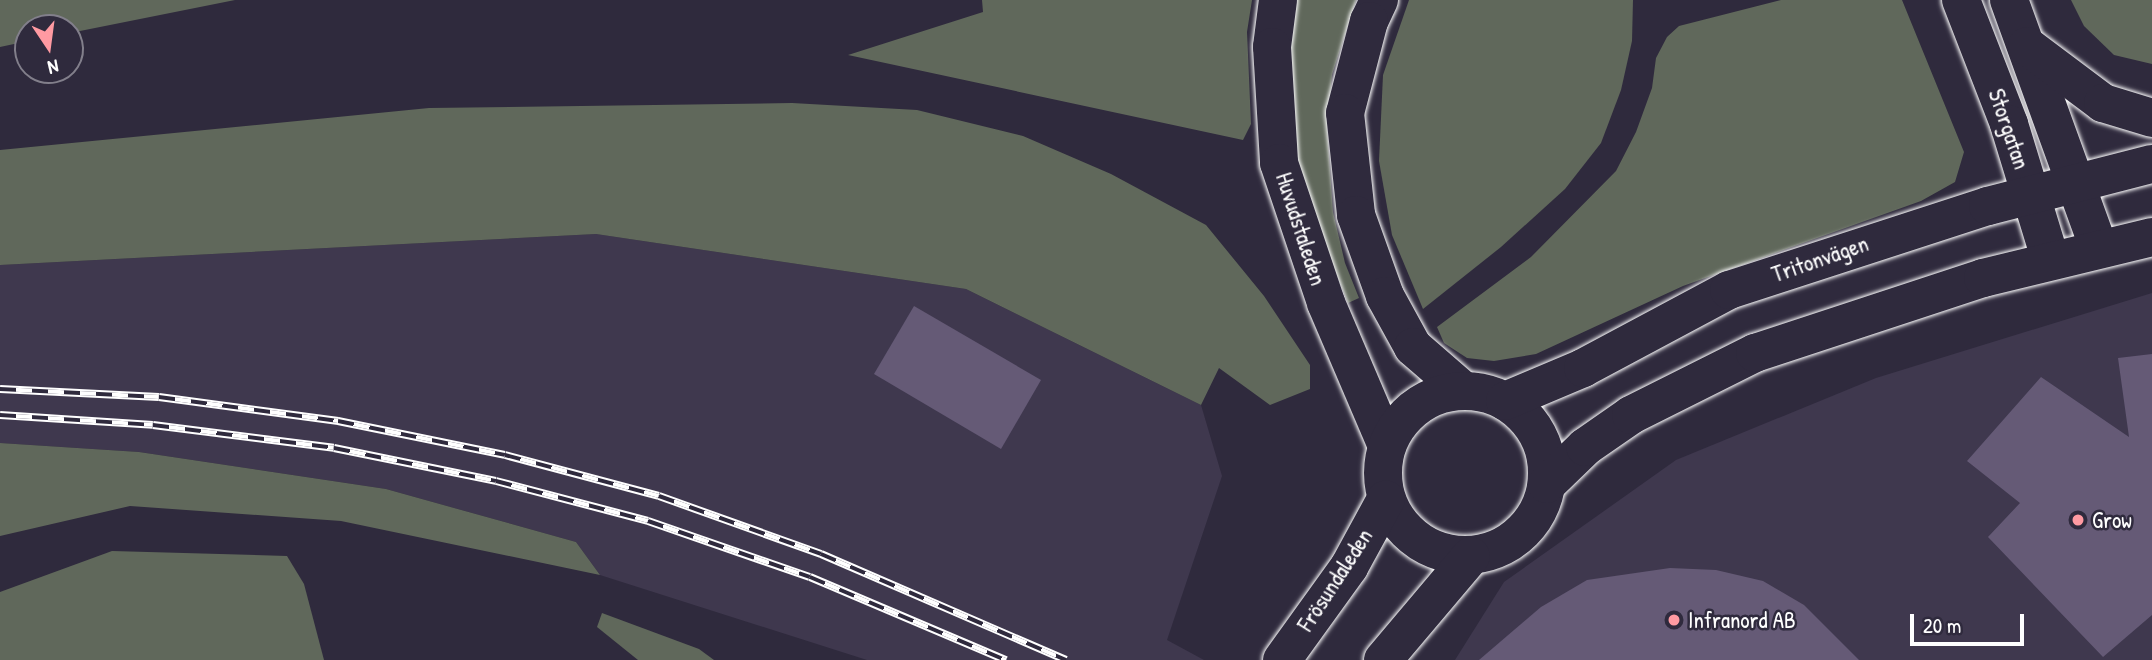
<!DOCTYPE html>
<meta charset="utf-8">
<style>
body{margin:0}
#map{position:relative;width:2152px;height:660px;overflow:hidden;background:#2f2a3d;font-family:"Patrick Hand",sans-serif}
div>[style]{position:absolute}
[style*='--x']{left:calc(var(--x)*1px);top:calc(var(--y)*1px);width:calc(var(--w)*1px);rotate:calc(var(--a)*1deg)}
.built>*{inset:0;background:#3f384e}
.green>*{inset:0;background:#60685b}
.building>*{inset:0;background:#655a76}
.roads{filter:drop-shadow(0 0 2px #fff) drop-shadow(0 0 2px #fff)}
.secondary>*{height:38px;margin:-19px;padding:0 19px;transform-origin:19px;border-radius:19px;background:#2f2a3d}
.secondary>.ring{margin:-19px;padding:0;box-sizing:content-box;background:none;border:38px solid #2f2a3d;border-radius:50%}
.rail>*{height:8px;margin-top:-4px;transform-origin:0;background:repeating-linear-gradient(90deg,#2f2a3d 0 16px,#fff 0 32px);box-sizing:border-box;border-block:2px solid #fff}
.dots>*{width:19px;height:19px;translate:-50% -50%;box-sizing:border-box;border:4px solid #2f2a3d;border-radius:50%}
span{translate:-50% -50%;white-space:nowrap;text-align:center;line-height:1.15;-webkit-text-stroke:5px #2f2a3d;paint-order:stroke}
.street-label{font-size:23px;color:#fff}
.poi-label{font-size:23px;color:#fff}
.left{translate:0 -50%;text-align:left}
.north{position:absolute;left:14px;top:14px;width:70px;height:70px;box-sizing:border-box;background:#2f2a3d;border:2px solid #827f8b;border-radius:50%;rotate:167deg;font-size:19px;font-weight:700;line-height:28px;text-align:center;color:#fff}
.north::after{content:'';display:block;margin:auto;width:24px;height:32px;background:#ff9aa2;clip-path:polygon(50% 0,100% 100%,50% 72%,0 100%)}
.scale{position:absolute;left:1910px;top:614px;width:114px;height:32px;box-sizing:border-box;border:4px solid #fff;border-top:0;padding-left:9px;font-size:21px;line-height:24px;white-space:nowrap;color:#fff;-webkit-text-stroke:5px #2f2a3d;paint-order:stroke}
</style>
<div id="map">
<div class="built">
<i style="clip-path:polygon(596px 234px,966px 289px,1201px 405px,1222px 476px,1167px 640px,1204px 660px,867px 660px,600px 575px,576px 542px,386px 489px,139px 452px,0 443px,0 265px)"></i>
<i style="clip-path:polygon(2152px 293px,2152px 660px,1455px 660px,1504px 582px,1676px 460px,1876px 378px)"></i>
</div>
<div class="green">
<i style="clip-path:polygon(0 0,235px 0,70px 33px,70px 28px,28px 28px,28px 41px,0 47px)"></i>
<i style="clip-path:polygon(982px 0,1252px 0,1247px 32px,1251px 124px,1243px 140px,848px 55px,983px 12px)"></i>
<i style="clip-path:polygon(1295px 0,1356px 0,1332px 75px,1327px 128px,1333px 212px,1345px 263px,1359px 298px,1348px 303px,1305px 194px,1288px 124px,1286px 45px)"></i>
<i style="clip-path:polygon(1409px 0,1633px 0,1632px 41px,1621px 90px,1601px 143px,1565px 189px,1501px 247px,1423px 309px,1392px 235px,1379px 161px,1383px 75px)"></i>
<i style="clip-path:polygon(1781px 0,1902px 0,1964px 152px,1955px 182px,1921px 201px,1683px 286px,1536px 354px,1494px 361px,1467px 358px,1444px 343px,1437px 327px,1531px 257px,1616px 171px,1636px 132px,1652px 88px,1656px 58px,1667px 37px,1679px 26px)"></i>
<i style="clip-path:polygon(2071px 0,2152px 0,2152px 64px,2114px 55px,2084px 26px)"></i>
<i style="clip-path:polygon(792px 103px,917px 110px,1023px 136px,1111px 174px,1206px 225px,1264px 296px,1310px 365px,1310px 389px,1270px 405px,1219px 368px,1201px 405px,966px 289px,596px 234px,0 265px,0 150px,429px 108px)"></i>
<i style="clip-path:polygon(0 443px,139px 452px,386px 489px,576px 542px,600px 575px,341px 521px,130px 506px,0 536px)"></i>
<i style="clip-path:polygon(112px 551px,287px 556px,304px 584px,324px 660px,0 660px,0 592px)"></i>
<i style="clip-path:polygon(602px 613px,699px 649px,714px 660px,638px 660px,597px 627px)"></i>
</div>
<div class="building">
<i style="clip-path:polygon(914px 306px,1041px 380px,1001px 449px,874px 374px)"></i>
<i style="clip-path:polygon(2152px 354px,2152px 615px,2103px 657px,1988px 537px,2020px 503px,1967px 461px,2041px 377px,2129px 437px,2118px 358px)"></i>
<i style="clip-path:polygon(1670px 568px,1716px 570px,1763px 581px,1804px 605px,1859px 660px,1479px 660px,1541px 607px,1587px 580px)"></i>
</div>
<div class="roads">
<div class="secondary">
<i style="--x:1278;--y:0;--w:47;--a:97.3"></i>
<i style="--x:1272;--y:47;--w:116;--a:86.5"></i>
<i style="--x:1279;--y:163;--w:148;--a:71.4"></i>
<i style="--x:1326;--y:303;--w:155;--a:66.9"></i>
<i style="--x:1379;--y:0;--w:23;--a:115"></i>
<i style="--x:1369;--y:21;--w:95;--a:104.6"></i>
<i style="--x:1345;--y:113;--w:103;--a:83.8"></i>
<i style="--x:1356;--y:215;--w:86;--a:70.3"></i>
<i style="--x:1385;--y:296;--w:58;--a:61.2"></i>
<i style="--x:1413;--y:347;--w:67;--a:40.8"></i>
<i style="--x:1961;--y:0;--w:133;--a:68.8"></i>
<i style="--x:2009;--y:124;--w:143;--a:73"></i>
<i style="--x:2009;--y:0;--w:264;--a:70.1"></i>
<i style="--x:2027;--y:46;--w:95;--a:36.9"></i>
<i style="--x:2103;--y:103;--w:51;--a:17"></i>
<i class="ring" style="left:1383px;top:391px;width:126px;height:126px"></i>
<i style="--x:1505;--y:401;--w:85;--a:-22.9"></i>
<i style="--x:1583;--y:368;--w:166;--a:-28.1"></i>
<i style="--x:1729;--y:290;--w:272;--a:-18"></i>
<i style="--x:1988;--y:206;--w:169;--a:-14.4"></i>
<i style="--x:1547;--y:484;--w:53;--a:-44.2"></i>
<i style="--x:1585;--y:447;--w:56;--a:-34.8"></i>
<i style="--x:1631;--y:415;--w:139;--a:-26.6"></i>
<i style="--x:1755;--y:353;--w:240;--a:-18.2"></i>
<i style="--x:1983;--y:278;--w:174;--a:-13.6"></i>
<i style="--x:1282;--y:660;--w:115;--a:-54.2"></i>
<i style="--x:1349;--y:567;--w:77;--a:-61.4"></i>
<i style="--x:1383;--y:660;--w:136;--a:-49.8"></i>
</div>
</div>
<div class="rail">
<i style="--x:0;--y:389;--w:159;--a:2.9"></i>
<i style="--x:159;--y:397;--w:181;--a:7.6"></i>
<i style="--x:338;--y:421;--w:170;--a:11.5"></i>
<i style="--x:505;--y:455;--w:159;--a:14.9"></i>
<i style="--x:659;--y:496;--w:172;--a:19.7"></i>
<i style="--x:821;--y:554;--w:267;--a:23.4"></i>
<i style="--x:0;--y:415;--w:153;--a:3.7"></i>
<i style="--x:153;--y:425;--w:182;--a:7.2"></i>
<i style="--x:334;--y:448;--w:165;--a:11.5"></i>
<i style="--x:496;--y:481;--w:157;--a:14.7"></i>
<i style="--x:648;--y:521;--w:171;--a:19.1"></i>
<i style="--x:810;--y:577;--w:213;--a:23"></i>
</div>
<div class="dots">
<i style="left:2078px;top:520px;background:#ff9aa2"></i>
<i style="left:1674px;top:620px;background:#ff9aa2"></i>
</div>
<div class="street-label">
<span style="left:2009px;top:129px;rotate:71deg">Storgatan</span>
<span style="left:1301px;top:229px;rotate:72deg">Huvudstaleden</span>
<span style="left:1820px;top:259px;rotate:-19deg">Tritonvägen</span>
<span style="left:1335px;top:580px;rotate:-57deg">Frösundaleden</span>
</div>
<div class="poi-label">
<span class="left" style="left:2092px;top:520px">Grow</span>
<span class="left" style="left:1688px;top:620px">Infranord AB</span>
</div>
<div class="north">N</div>
<div class="scale">20 m</div>
</div>
